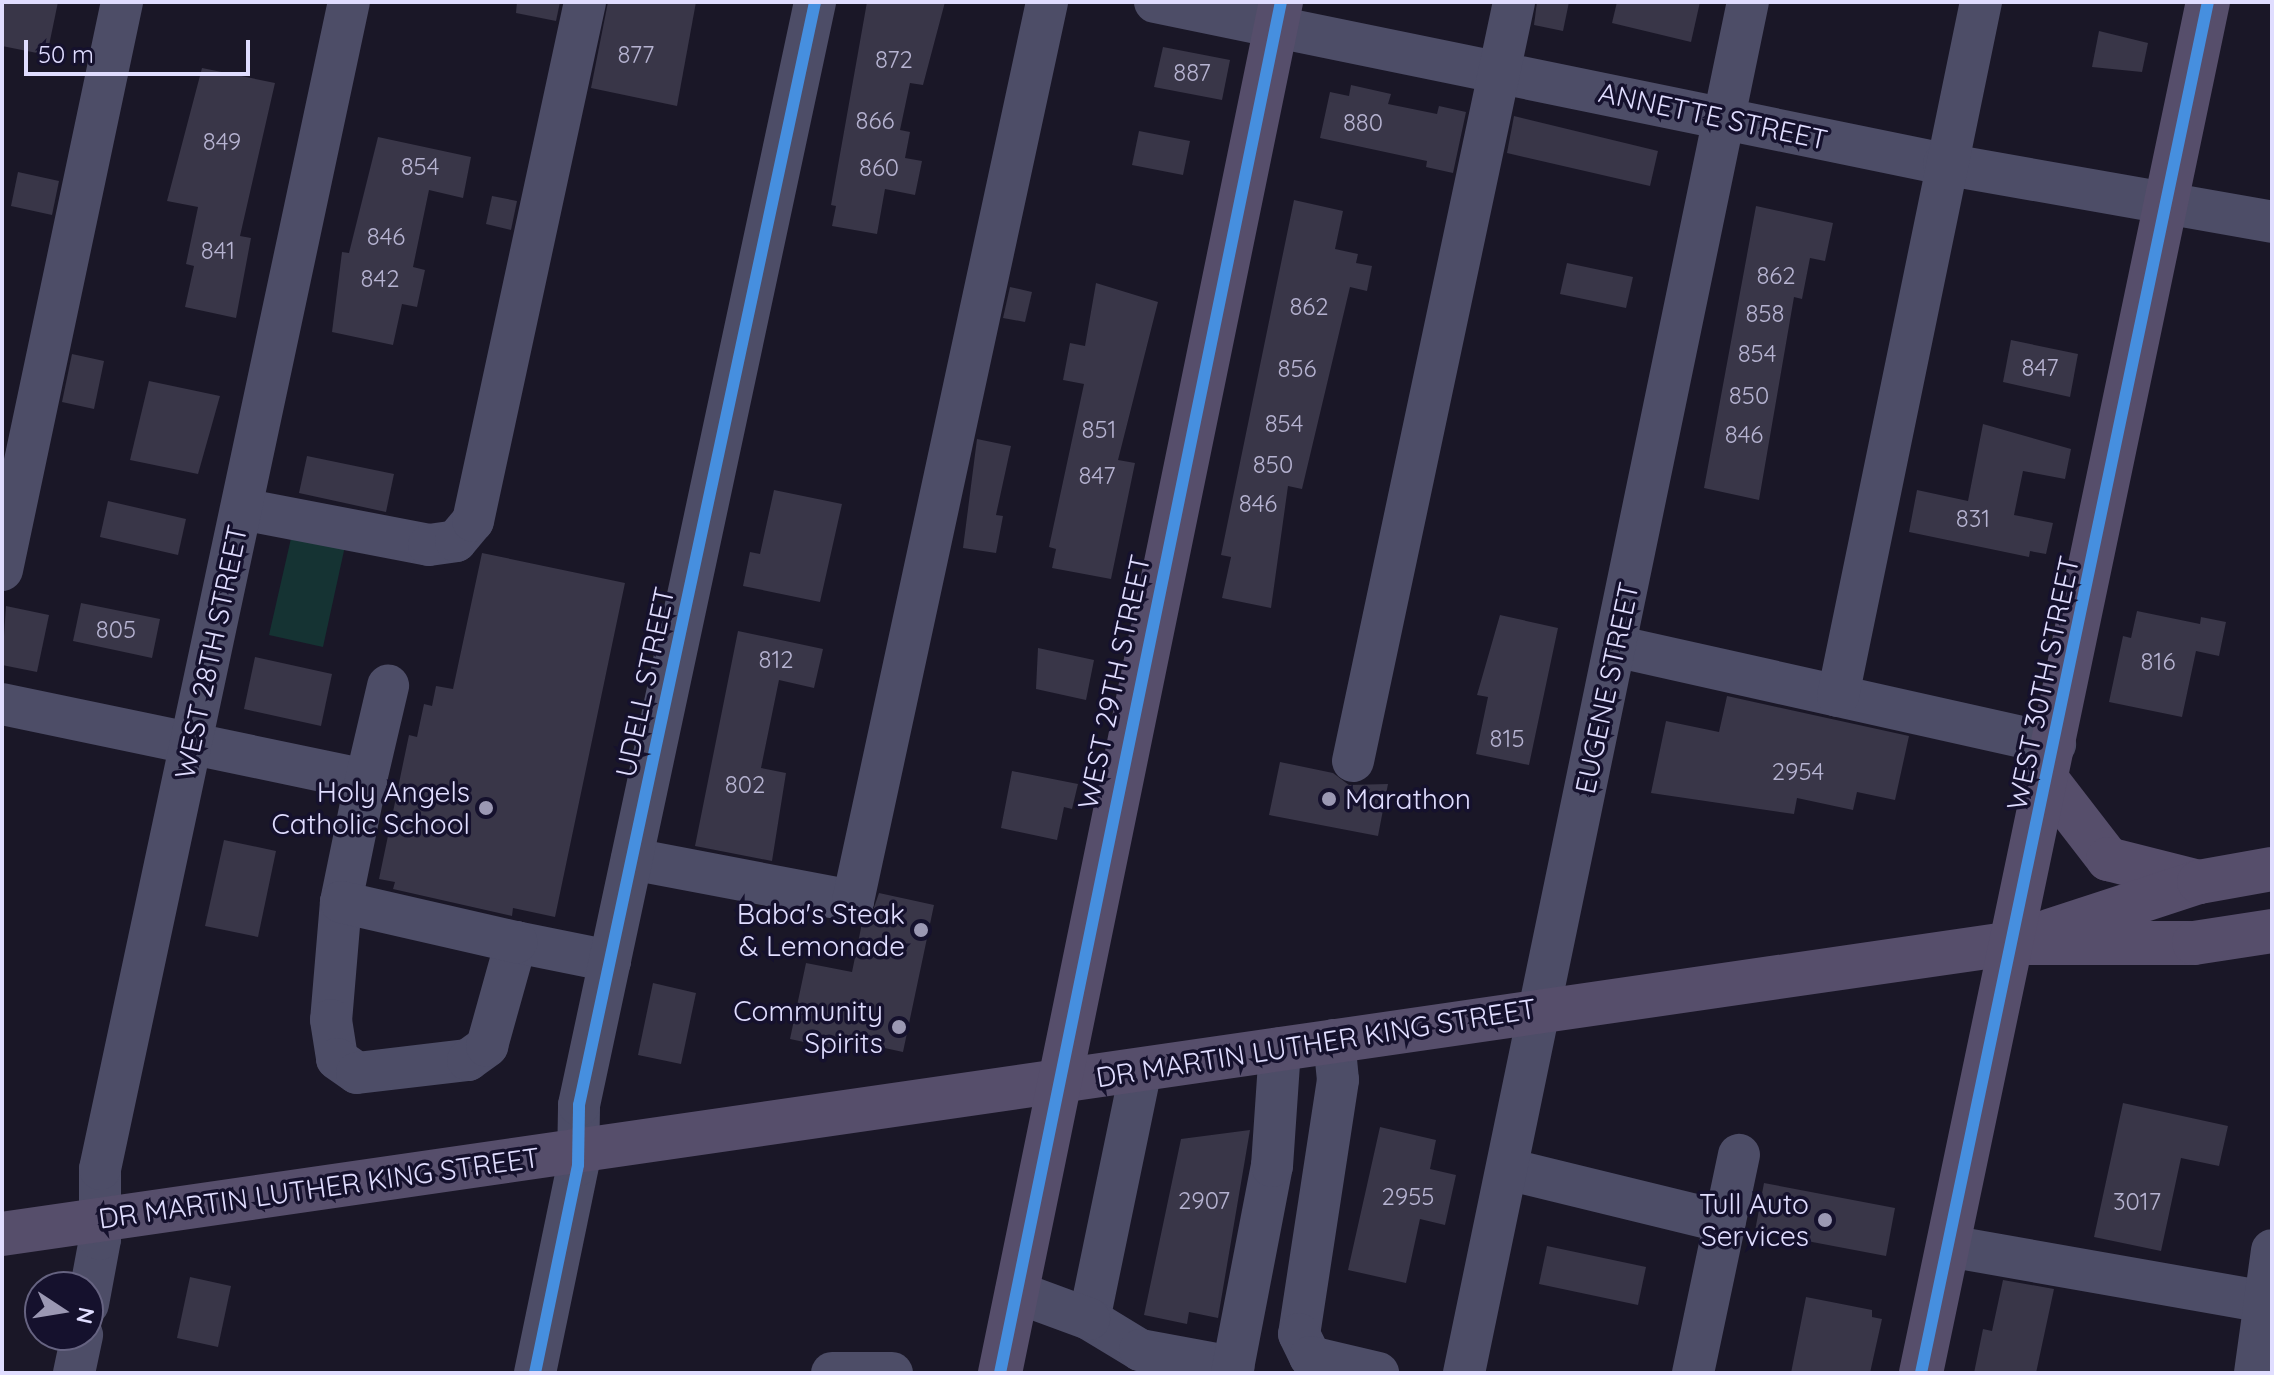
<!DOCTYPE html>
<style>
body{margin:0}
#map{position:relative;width:2274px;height:1375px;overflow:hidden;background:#1a1727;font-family:Quicksand,sans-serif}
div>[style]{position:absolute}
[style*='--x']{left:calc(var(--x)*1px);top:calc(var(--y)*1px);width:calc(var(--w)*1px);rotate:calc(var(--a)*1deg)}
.green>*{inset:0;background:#153333}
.building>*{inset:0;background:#393648}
.minor>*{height:42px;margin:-21px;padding:0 21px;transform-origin:21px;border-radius:21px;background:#4d4d67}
.major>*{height:44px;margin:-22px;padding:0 22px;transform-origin:22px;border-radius:22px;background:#564e6b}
.cycleway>*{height:12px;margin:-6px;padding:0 6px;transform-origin:6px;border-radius:6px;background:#468fdf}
.dots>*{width:22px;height:22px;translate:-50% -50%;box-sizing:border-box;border:4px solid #15112d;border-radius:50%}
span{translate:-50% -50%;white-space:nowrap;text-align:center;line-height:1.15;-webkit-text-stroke:7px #15112d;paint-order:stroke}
.number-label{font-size:24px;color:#b6b3d1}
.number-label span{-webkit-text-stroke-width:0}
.street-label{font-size:28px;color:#e0ddff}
.poi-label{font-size:28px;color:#e0ddff}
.right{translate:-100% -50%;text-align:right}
.left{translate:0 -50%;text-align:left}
.frame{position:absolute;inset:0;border:4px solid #e0ddff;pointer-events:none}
.north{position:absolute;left:24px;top:1271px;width:80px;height:80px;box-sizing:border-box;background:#15112d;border:2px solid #666381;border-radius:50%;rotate:102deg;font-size:22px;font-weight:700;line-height:32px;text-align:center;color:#e0ddff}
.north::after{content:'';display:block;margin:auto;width:28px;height:36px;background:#9b98b3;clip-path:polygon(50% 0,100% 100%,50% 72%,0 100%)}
.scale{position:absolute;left:24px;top:40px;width:226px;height:36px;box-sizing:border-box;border:4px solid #e0ddff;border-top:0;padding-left:10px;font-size:24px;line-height:28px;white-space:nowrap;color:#e0ddff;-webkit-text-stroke:6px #15112d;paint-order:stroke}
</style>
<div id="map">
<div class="green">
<i style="clip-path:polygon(292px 534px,345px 546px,323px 647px,269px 635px)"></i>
</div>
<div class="building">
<i style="clip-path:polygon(2px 2px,58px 2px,47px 55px,2px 46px)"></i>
<i style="clip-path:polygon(517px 2px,560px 2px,556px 21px,516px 13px)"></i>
<i style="clip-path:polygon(608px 2px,696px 2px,677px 106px,591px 88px)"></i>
<i style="clip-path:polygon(867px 2px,945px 2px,923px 85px,910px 83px,900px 130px,910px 132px,905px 158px,922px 161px,915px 195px,885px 189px,877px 234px,832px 226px,836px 206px,831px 205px)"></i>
<i style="clip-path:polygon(1537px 2px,1569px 2px,1563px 31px,1534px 25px)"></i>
<i style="clip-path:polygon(1617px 2px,1700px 2px,1691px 42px,1612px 23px)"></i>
<i style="clip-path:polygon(2099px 31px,2148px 43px,2142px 72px,2092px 67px)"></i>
<i style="clip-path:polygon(1163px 47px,1230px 60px,1222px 100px,1154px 87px)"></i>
<i style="clip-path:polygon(202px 68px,275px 83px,240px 236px,251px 238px,236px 318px,185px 307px,194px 266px,186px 264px,198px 207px,167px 201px)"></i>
<i style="clip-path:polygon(1351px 85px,1391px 94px,1388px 104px,1437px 114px,1439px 106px,1466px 112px,1453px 173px,1426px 167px,1427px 161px,1320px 138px,1330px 92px,1349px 96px)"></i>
<i style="clip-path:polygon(1514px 116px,1658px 151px,1650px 186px,1507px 153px)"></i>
<i style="clip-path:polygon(1139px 131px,1190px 141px,1183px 175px,1132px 165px)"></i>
<i style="clip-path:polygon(378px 137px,471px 157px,463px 198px,429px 190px,413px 267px,425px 270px,417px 307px,402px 304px,393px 345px,332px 332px,342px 252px,349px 253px)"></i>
<i style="clip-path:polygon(18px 172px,59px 181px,52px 215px,11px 206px)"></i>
<i style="clip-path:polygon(492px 196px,517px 201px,511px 230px,486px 224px)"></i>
<i style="clip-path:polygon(1294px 200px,1343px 211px,1335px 249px,1358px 254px,1356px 263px,1372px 266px,1367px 291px,1350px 287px,1302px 489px,1288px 486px,1271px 608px,1222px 598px,1231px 557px,1221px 555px)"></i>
<i style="clip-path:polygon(1756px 206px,1833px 223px,1825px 261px,1810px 258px,1802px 299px,1794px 297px,1759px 500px,1704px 488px)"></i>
<i style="clip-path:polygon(1567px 263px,1633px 277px,1626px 308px,1560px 294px)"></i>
<i style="clip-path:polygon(1096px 283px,1158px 302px,1118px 460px,1135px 463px,1111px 579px,1052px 568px,1056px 549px,1049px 547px,1084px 384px,1063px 380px,1070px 343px,1085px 346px)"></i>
<i style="clip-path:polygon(1010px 287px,1032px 292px,1025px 322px,1003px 318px)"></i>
<i style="clip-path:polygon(2011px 340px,2078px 354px,2070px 397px,2003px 382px)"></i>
<i style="clip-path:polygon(72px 354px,104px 361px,94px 409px,62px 402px)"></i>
<i style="clip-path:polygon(149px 381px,220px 396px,198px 474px,130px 460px)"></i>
<i style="clip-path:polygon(1983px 424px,2071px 449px,2065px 479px,2023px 471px,2014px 515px,2053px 523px,2046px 554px,2030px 551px,2029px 557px,1909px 532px,1917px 490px,1968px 501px)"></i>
<i style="clip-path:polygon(977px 439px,1011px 446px,996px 515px,1003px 516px,996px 553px,963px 548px)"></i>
<i style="clip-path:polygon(307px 456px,394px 474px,386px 512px,299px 493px)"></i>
<i style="clip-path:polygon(774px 490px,842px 504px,820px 602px,743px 586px,750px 552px,760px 554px)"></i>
<i style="clip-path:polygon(108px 501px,186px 519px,178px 555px,100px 537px)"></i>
<i style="clip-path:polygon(482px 553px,625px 583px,555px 917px,513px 908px,512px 916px,393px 889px,395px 882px,379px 879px,409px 735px,417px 737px,424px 704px,432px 706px,436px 686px,453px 689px)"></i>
<i style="clip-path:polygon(81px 603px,160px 619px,152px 658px,73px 641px)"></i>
<i style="clip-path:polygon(6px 606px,49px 615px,37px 672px,2px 665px)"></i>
<i style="clip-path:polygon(2137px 611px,2200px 624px,2201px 617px,2226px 622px,2219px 656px,2196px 651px,2182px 717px,2109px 702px,2123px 636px,2131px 638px)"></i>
<i style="clip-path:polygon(1500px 615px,1558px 628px,1529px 765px,1476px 754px,1488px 697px,1477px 695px)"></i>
<i style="clip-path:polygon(738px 631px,823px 649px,814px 688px,779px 680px,761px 768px,786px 773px,772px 861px,695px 846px)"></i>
<i style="clip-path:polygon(1038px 648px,1094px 660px,1086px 700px,1036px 689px)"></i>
<i style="clip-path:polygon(255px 657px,332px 674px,321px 726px,244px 709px)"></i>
<i style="clip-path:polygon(1727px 696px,1909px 736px,1895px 800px,1857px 792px,1853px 810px,1797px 798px,1794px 814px,1651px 793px,1666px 721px,1719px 732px)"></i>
<i style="clip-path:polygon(1280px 762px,1333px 773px,1349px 785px,1388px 784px,1378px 836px,1269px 815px)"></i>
<i style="clip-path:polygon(1012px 771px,1078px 784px,1072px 809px,1064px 807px,1057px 840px,1001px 828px)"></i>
<i style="clip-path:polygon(224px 840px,276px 851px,258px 937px,205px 926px)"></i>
<i style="clip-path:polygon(879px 893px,934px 905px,903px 1052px,834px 1037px,832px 1048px,790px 1039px,806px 963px,852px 972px,862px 923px,871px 916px)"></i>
<i style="clip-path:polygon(653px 983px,696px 993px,681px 1064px,638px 1055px)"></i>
<i style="clip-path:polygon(2123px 1103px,2228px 1126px,2219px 1166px,2181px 1158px,2161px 1251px,2094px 1237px)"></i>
<i style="clip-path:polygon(1380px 1127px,1436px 1140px,1430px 1169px,1456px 1175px,1445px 1225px,1420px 1219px,1406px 1283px,1348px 1270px)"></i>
<i style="clip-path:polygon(1250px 1130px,1218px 1318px,1189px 1312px,1187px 1324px,1144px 1315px,1181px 1139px)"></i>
<i style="clip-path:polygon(1764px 1183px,1895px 1208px,1886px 1256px,1755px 1231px)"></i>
<i style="clip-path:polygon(1547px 1246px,1646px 1267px,1638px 1305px,1539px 1284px)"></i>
<i style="clip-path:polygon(190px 1277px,231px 1286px,218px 1347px,177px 1338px)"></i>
<i style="clip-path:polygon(2003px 1280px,2054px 1289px,2036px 1373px,1974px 1373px,1983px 1329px,1992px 1331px)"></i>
<i style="clip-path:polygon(1806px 1297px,1872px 1310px,1872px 1317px,1882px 1319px,1870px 1373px,1791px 1373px)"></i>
</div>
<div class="minor">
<i style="--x:1155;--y:2;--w:805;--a:11.6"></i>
<i style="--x:1944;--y:164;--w:333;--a:10"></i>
<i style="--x:242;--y:509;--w:190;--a:10.9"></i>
<i style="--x:429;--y:545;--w:27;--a:-8"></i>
<i style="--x:456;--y:541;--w:26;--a:-50"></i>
<i style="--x:473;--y:521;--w:531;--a:-77.82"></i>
<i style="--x:2;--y:570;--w:581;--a:-78.07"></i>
<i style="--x:1615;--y:646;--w:451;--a:12.6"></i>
<i style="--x:1838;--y:696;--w:709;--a:-78.36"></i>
<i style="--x:2;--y:704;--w:372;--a:11.8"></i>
<i style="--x:366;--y:780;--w:125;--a:101.6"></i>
<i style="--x:341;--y:902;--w:118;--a:94.8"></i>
<i style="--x:331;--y:1020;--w:39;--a:81"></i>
<i style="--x:337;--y:1059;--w:24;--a:35"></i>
<i style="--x:357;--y:1073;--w:112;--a:-6.7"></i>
<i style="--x:468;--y:1060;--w:24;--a:-36"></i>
<i style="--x:487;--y:1046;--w:108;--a:-74.4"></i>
<i style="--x:516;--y:942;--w:96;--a:11.4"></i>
<i style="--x:1353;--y:761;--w:776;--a:-78.02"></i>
<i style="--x:366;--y:780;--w:97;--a:-76.8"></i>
<i style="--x:632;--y:859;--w:225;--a:10.8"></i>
<i style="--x:853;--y:901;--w:920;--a:-77.82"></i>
<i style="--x:341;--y:902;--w:180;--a:12.9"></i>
<i style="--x:1334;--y:1040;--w:40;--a:84.3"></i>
<i style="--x:1338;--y:1080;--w:257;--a:98.7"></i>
<i style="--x:1299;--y:1334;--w:25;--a:64"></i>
<i style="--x:1310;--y:1357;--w:70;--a:13.2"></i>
<i style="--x:1141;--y:1069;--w:255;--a:101.7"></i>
<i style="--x:1089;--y:1319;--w:60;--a:31.3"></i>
<i style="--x:1140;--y:1350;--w:95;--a:10.4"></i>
<i style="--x:1507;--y:1169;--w:224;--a:13.7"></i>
<i style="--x:1948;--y:1246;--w:321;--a:10"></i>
<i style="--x:1016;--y:1292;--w:78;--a:20.3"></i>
<i style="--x:88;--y:1304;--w:66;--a:-79.5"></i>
<i style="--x:100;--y:1239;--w:70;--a:-90"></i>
<i style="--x:100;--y:1169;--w:1193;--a:-77.96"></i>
<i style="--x:74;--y:1373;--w:39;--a:-78"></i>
<i style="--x:535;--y:1373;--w:212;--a:-78.3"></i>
<i style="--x:578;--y:1165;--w:60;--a:-89"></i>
<i style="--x:579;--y:1105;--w:1128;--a:-77.92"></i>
<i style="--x:832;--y:1373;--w:60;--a:0"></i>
<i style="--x:1232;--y:1373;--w:211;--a:-79.1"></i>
<i style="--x:1272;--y:1166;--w:118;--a:-86.1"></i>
<i style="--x:1464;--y:1373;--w:1400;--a:-78.3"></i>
<i style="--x:1693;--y:1373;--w:223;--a:-78.1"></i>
<i style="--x:2255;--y:1373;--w:124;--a:-82.1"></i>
</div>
<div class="major">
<i style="--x:2047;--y:780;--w:100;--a:52.3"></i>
<i style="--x:2108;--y:859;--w:94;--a:14.2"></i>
<i style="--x:2049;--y:931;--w:158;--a:-18.1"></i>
<i style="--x:2199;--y:882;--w:74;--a:-10.1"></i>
<i style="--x:2;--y:1234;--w:2032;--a:-8.23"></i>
<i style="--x:2013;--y:943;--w:181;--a:0"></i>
<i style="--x:2194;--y:943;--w:79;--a:-8.7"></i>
<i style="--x:1000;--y:1373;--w:1400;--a:-78.42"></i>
<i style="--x:1921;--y:1373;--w:1401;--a:-78.18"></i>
</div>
<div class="cycleway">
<i style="--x:535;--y:1373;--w:212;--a:-78.3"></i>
<i style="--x:578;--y:1165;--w:60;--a:-89"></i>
<i style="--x:579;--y:1105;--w:1128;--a:-77.92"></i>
<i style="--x:1000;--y:1373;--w:1400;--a:-78.42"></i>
<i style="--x:1921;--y:1373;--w:1401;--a:-78.18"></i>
</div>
<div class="dots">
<i style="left:1329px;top:799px;background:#9b98b3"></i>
<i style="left:486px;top:808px;background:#9b98b3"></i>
<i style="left:921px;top:930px;background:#9b98b3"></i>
<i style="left:899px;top:1027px;background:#9b98b3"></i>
<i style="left:1825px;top:1220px;background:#9b98b3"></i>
</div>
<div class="number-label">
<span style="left:636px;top:55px">877</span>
<span style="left:894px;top:60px">872</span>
<span style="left:1192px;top:73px">887</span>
<span style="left:875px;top:121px">866</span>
<span style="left:1363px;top:123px">880</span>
<span style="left:222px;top:142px">849</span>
<span style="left:420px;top:167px">854</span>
<span style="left:879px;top:168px">860</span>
<span style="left:386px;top:237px">846</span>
<span style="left:218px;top:251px">841</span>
<span style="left:1776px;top:276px">862</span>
<span style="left:380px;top:279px">842</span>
<span style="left:1309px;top:307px">862</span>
<span style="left:1765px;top:314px">858</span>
<span style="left:1757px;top:354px">854</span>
<span style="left:2040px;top:368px">847</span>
<span style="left:1297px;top:369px">856</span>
<span style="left:1749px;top:396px">850</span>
<span style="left:1284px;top:424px">854</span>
<span style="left:1099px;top:430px">851</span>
<span style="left:1744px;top:435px">846</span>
<span style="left:1273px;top:465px">850</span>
<span style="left:1097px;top:476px">847</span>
<span style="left:1258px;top:504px">846</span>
<span style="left:1973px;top:519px">831</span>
<span style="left:116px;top:630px">805</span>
<span style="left:776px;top:660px">812</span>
<span style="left:2158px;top:662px">816</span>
<span style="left:1507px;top:739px">815</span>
<span style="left:1798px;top:772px">2954</span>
<span style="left:745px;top:785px">802</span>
<span style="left:1408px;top:1197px">2955</span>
<span style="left:1204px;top:1201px">2907</span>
<span style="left:2137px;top:1202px">3017</span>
</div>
<div class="street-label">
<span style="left:1713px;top:116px;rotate:12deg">ANNETTE STREET</span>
<span style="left:211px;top:652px;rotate:-78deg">WEST 28TH STREET</span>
<span style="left:645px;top:682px;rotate:-78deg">UDELL STREET</span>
<span style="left:1114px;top:682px;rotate:-78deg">WEST 29TH STREET</span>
<span style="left:2043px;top:683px;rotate:-78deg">WEST 30TH STREET</span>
<span style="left:1607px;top:688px;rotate:-78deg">EUGENE STREET</span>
<span style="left:1316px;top:1043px;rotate:-9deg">DR MARTIN LUTHER KING STREET</span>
<span style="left:319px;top:1188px;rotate:-8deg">DR MARTIN LUTHER KING STREET</span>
</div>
<div class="poi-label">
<span class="right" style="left:470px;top:808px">Holy Angels<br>Catholic School</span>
<span class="left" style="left:1345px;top:799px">Marathon</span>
<span class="right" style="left:905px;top:930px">Baba's Steak<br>&amp; Lemonade</span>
<span class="right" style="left:883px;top:1027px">Community<br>Spirits</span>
<span class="right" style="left:1809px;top:1220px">Tull Auto<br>Services</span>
</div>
<div class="frame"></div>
<div class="north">N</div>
<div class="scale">50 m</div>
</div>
